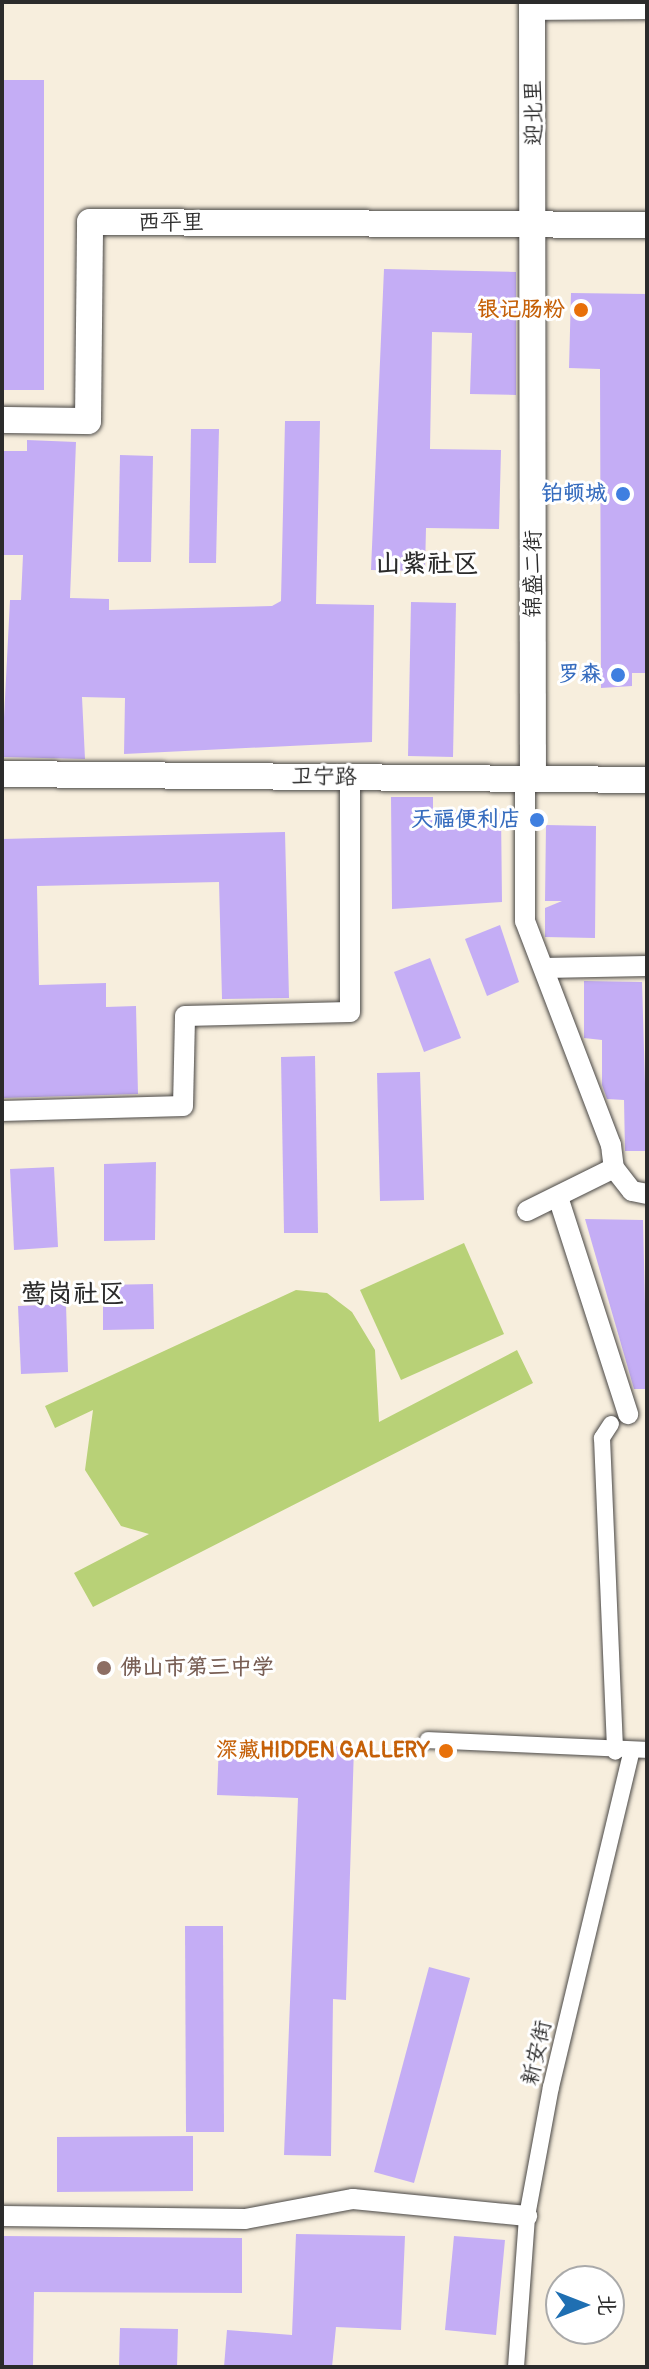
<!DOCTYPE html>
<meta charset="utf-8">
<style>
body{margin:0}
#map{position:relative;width:649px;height:2369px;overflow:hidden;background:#f7eedd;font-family:Pangolin,"LXGW WenKai TC",sans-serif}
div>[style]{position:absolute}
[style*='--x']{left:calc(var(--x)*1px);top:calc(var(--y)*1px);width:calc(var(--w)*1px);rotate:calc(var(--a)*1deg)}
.green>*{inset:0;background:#b8d177}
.building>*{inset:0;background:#c4adf5}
.roads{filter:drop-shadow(0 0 2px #4a4846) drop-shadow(0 0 2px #4a4846)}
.pedestrian>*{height:16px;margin:-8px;padding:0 8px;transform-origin:8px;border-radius:8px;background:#fff}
.minor>*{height:20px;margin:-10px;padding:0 10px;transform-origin:10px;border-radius:10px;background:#fff}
.tertiary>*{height:26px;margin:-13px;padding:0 13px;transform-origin:13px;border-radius:13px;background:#fff}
.dots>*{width:22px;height:22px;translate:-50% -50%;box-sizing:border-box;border:4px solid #fff;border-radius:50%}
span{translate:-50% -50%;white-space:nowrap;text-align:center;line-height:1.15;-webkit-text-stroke:6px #fff;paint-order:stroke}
.street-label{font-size:22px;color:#2b2b2b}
.food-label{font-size:22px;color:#c56008;font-weight:700}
.right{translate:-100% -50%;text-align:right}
.shop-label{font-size:22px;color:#366cbe;font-weight:700}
.education-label{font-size:22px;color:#785e54;font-weight:700}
.left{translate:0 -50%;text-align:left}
.quarter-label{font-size:26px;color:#2b2b2b;font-weight:700}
.frame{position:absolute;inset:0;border:4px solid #2b2b2b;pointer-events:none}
.north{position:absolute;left:545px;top:2265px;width:80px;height:80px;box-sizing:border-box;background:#fff;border:2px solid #aaa;border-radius:50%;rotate:90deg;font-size:22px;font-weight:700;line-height:32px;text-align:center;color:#2b2b2b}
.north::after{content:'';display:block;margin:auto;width:28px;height:36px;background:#1f6fb2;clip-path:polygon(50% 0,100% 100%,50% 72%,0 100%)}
</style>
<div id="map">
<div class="green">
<i style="clip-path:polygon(464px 1243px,504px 1334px,401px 1380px,360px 1290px)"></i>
<i style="clip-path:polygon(296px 1290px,327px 1293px,352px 1312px,375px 1350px,379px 1422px,517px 1350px,533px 1383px,93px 1607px,74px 1573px,149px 1534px,121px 1526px,85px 1470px,93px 1410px,55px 1428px,45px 1406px)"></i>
</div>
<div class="building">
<i style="clip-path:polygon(2px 80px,44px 80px,44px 390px,2px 390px)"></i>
<i style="clip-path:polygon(384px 269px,516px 272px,516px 395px,470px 394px,472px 333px,432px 332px,430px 449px,501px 450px,499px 529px,426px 528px,425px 571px,371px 570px)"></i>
<i style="clip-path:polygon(571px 293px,647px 294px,647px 673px,632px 673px,632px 686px,601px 688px,600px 369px,569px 368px)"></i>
<i style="clip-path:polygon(285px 421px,320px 421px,316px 604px,374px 605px,372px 742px,124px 754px,125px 698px,82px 697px,85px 759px,2px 757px,10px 600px,21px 600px,23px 555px,2px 555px,2px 451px,27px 451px,27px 440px,76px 442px,70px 598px,109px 599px,109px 610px,272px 606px,281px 601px)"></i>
<i style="clip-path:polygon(191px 429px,219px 429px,216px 563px,189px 563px)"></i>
<i style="clip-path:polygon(120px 455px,153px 456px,151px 562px,118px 562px)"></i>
<i style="clip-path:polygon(411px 602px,456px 603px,453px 757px,408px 756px)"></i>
<i style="clip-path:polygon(391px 797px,433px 797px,433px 813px,501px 813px,502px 902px,392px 909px)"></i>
<i style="clip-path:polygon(546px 825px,596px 826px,595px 938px,545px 937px,545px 908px,562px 901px,545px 901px)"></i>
<i style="clip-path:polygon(285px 832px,289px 998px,222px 999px,219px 882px,37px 886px,39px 985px,106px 983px,106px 1007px,136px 1006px,138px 1094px,2px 1098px,2px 839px)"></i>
<i style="clip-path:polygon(500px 925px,519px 982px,487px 996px,465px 939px)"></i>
<i style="clip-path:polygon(430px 958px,461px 1038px,424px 1052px,394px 972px)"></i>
<i style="clip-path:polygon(584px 981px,642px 982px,647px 1151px,625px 1151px,624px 1100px,607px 1099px,602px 1085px,602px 1040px,584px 1038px)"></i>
<i style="clip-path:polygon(315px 1056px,318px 1233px,284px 1233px,281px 1057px)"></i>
<i style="clip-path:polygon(420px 1072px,424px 1200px,380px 1201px,377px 1073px)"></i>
<i style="clip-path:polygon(156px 1162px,155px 1240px,104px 1241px,104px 1164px)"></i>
<i style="clip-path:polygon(54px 1167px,58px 1247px,14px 1250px,10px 1169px)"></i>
<i style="clip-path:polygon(585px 1219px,643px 1220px,647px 1389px,634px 1389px)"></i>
<i style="clip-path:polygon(153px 1284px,154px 1329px,103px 1330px,103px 1285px)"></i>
<i style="clip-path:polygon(66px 1304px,68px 1372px,21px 1374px,18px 1306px)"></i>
<i style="clip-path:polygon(219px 1743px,354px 1747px,346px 2000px,333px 1999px,331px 2156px,284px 2155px,298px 1798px,217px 1795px)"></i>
<i style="clip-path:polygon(185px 1926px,223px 1926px,224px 2132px,186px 2132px)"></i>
<i style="clip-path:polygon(429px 1967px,470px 1978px,414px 2183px,374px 2172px)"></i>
<i style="clip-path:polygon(193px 2136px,193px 2191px,57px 2192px,57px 2137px)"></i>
<i style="clip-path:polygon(296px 2234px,405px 2236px,401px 2330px,336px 2327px,332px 2367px,224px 2367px,227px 2330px,292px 2335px)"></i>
<i style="clip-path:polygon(2px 2236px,242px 2238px,242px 2293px,34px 2292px,33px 2367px,2px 2367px)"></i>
<i style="clip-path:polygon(454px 2236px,505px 2240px,496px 2335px,445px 2330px)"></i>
<i style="clip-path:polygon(120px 2328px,178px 2329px,177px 2367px,119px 2367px)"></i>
</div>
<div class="roads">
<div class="pedestrian">
<i style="--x:611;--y:1424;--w:17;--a:123"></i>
<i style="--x:602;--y:1438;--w:314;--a:87.6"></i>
<i style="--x:428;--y:1740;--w:219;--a:2.6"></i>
<i style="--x:516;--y:2367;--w:151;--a:-85.8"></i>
<i style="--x:527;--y:2216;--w:131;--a:-79.5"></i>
<i style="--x:551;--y:2087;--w:343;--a:-76.5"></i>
</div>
<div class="minor">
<i style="--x:532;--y:10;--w:115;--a:-0.5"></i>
<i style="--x:525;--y:779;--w:142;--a:90"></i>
<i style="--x:525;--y:921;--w:240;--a:69"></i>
<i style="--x:611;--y:1145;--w:23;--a:83"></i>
<i style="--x:614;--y:1168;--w:97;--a:153.7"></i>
<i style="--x:544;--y:968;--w:103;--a:-1.1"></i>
<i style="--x:2;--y:1111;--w:181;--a:-1.6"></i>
<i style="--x:183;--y:1106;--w:90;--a:-88.7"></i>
<i style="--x:185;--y:1016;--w:165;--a:-1.4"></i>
<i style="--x:350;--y:1012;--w:235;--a:-90"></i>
<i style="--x:614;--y:1168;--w:29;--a:52"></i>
<i style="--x:632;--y:1191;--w:15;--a:11"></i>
<i style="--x:559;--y:1200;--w:225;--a:72.1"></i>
<i style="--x:2;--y:2216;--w:243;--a:0.7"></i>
<i style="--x:245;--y:2219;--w:110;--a:-10.5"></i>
<i style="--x:353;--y:2199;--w:175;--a:5.6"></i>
</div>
<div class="tertiary">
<i style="--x:532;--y:2;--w:777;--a:89.93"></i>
<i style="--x:2;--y:420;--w:86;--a:0.7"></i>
<i style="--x:88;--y:421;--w:199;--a:-89.4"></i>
<i style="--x:90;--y:222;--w:557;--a:0.31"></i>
<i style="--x:2;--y:774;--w:645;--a:0.53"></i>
</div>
</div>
<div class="dots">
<i style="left:581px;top:310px;background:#e8710a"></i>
<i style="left:623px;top:494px;background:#3f7fe0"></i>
<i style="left:618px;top:675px;background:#3f7fe0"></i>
<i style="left:537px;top:820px;background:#3f7fe0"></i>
<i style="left:104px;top:1668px;background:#8d6e63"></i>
<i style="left:446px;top:1751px;background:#e8710a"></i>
</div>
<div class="street-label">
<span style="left:534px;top:113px;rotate:-91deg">迎北里</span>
<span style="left:171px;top:223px">西平里</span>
<span style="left:534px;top:574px;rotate:-90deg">锦盛二街</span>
<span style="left:324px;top:777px;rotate:1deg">卫宁路</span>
<span style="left:537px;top:2053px;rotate:-77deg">新安街</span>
</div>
<div class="food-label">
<span class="right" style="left:565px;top:310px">银记肠粉</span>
<span class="right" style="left:430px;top:1751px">深藏HIDDEN GALLERY</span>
</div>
<div class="shop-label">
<span class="right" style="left:607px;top:494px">铂顿城</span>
<span class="right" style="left:602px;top:675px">罗森</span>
<span class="right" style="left:521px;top:820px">天福便利店</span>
</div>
<div class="education-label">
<span class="left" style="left:120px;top:1668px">佛山市第三中学</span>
</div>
<div class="quarter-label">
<span style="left:427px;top:565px">山紫社区</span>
<span style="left:73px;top:1295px">莺岗社区</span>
</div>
<div class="frame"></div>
<div class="north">北</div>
</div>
